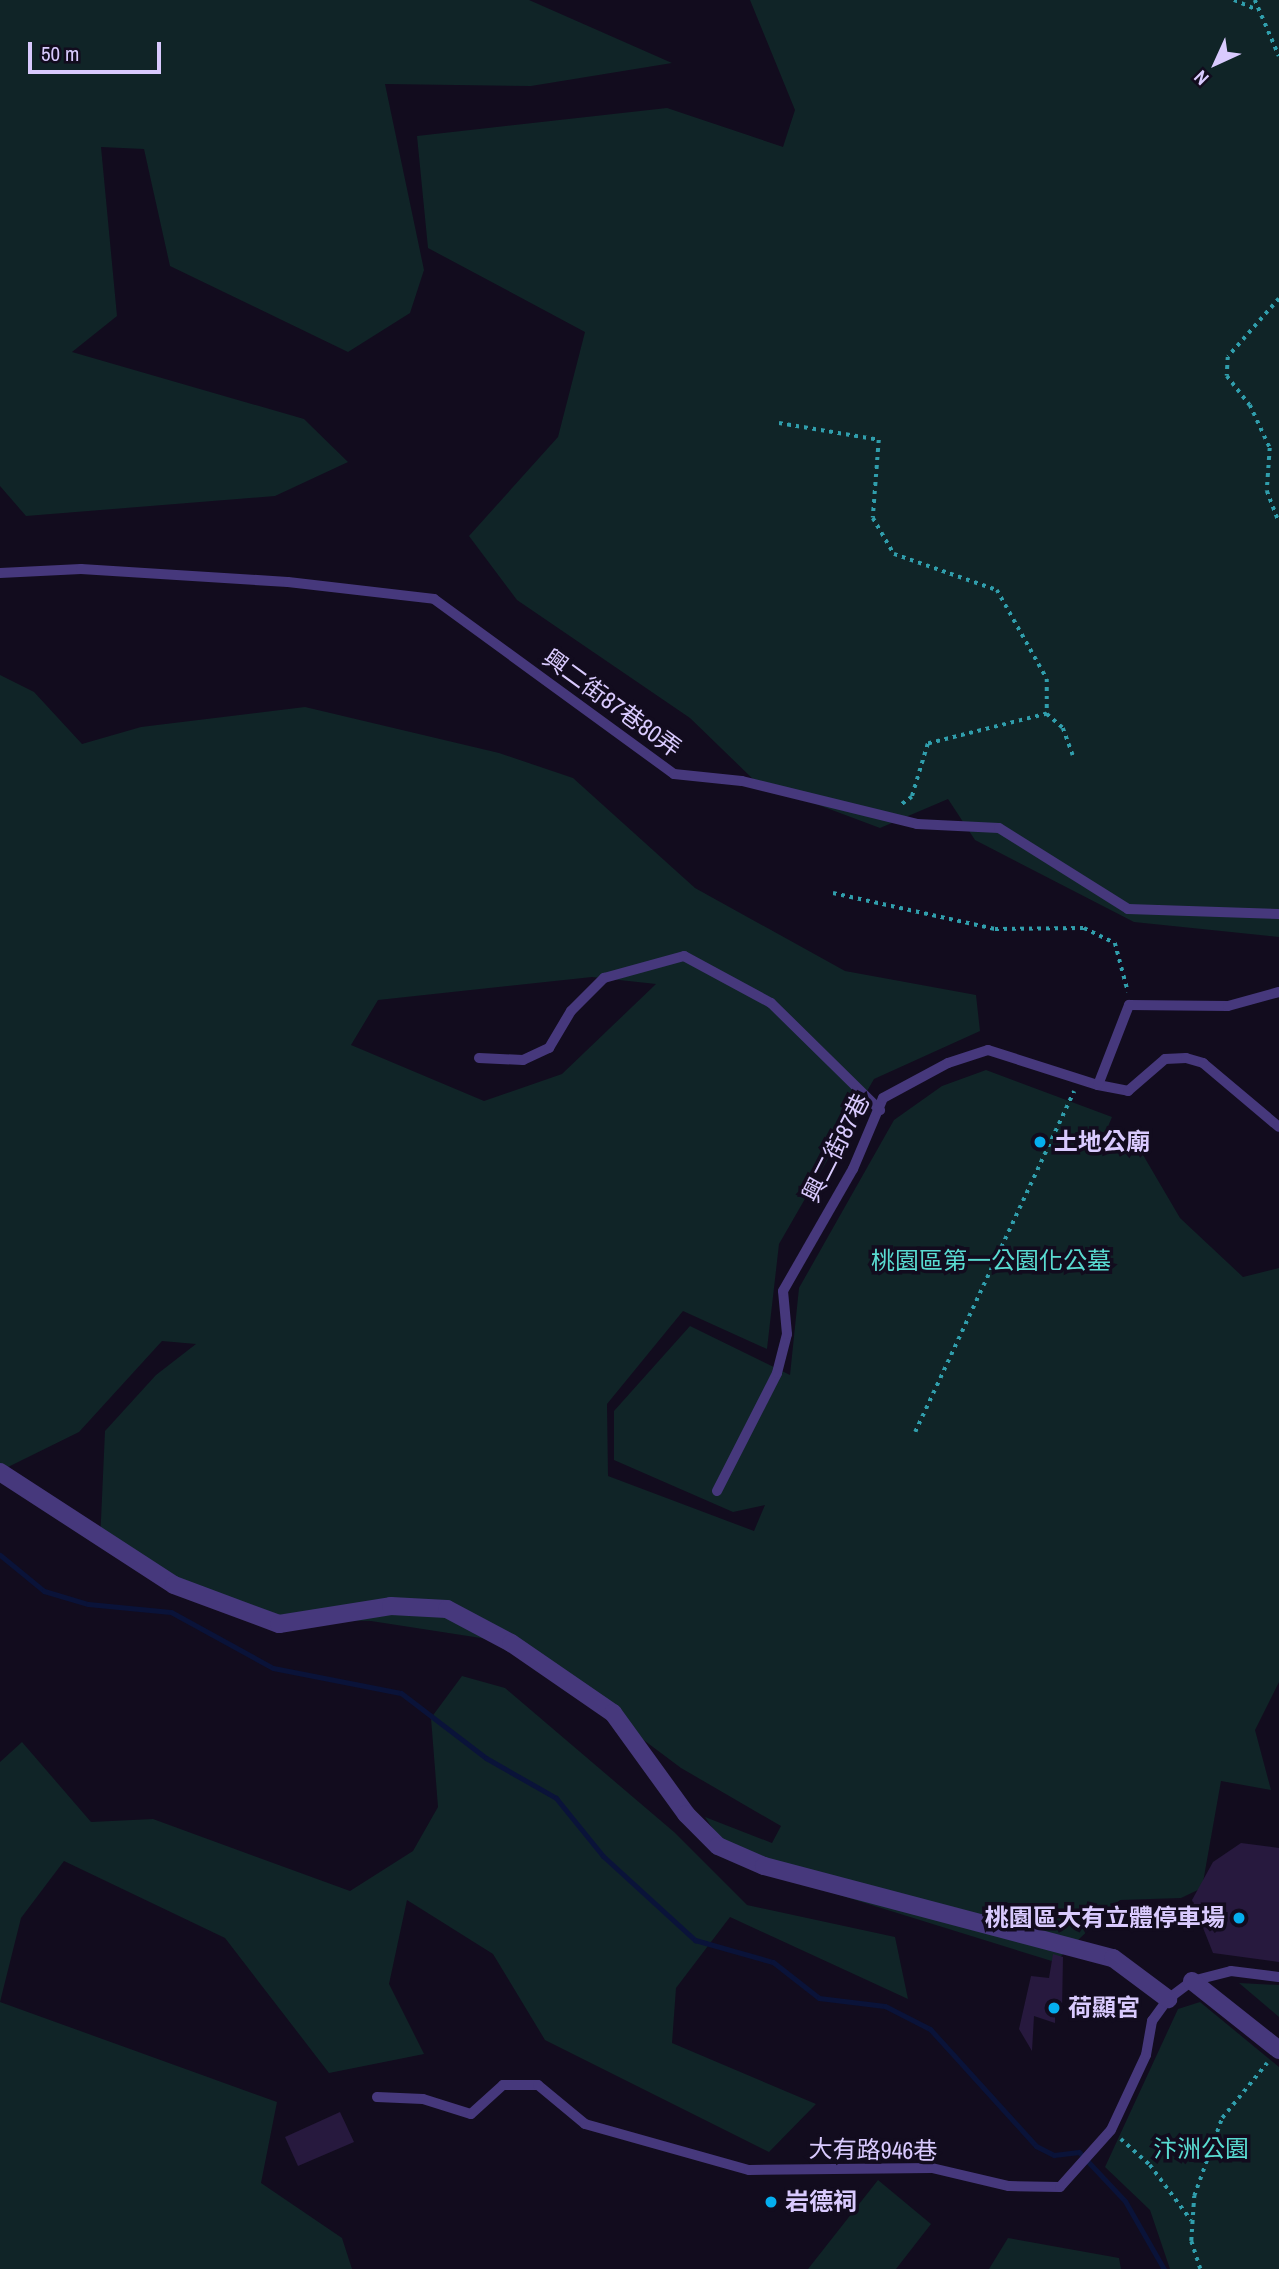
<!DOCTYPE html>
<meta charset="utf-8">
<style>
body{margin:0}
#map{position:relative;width:1279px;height:2269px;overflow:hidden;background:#120c1e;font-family:"Archivo Narrow","Noto Sans TC",sans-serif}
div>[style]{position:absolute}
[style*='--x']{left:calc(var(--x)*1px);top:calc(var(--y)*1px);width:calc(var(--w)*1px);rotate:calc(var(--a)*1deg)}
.green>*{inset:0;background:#102427}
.stream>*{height:5px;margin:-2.5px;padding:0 2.5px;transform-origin:2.5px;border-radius:2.5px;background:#0a1339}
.building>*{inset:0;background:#27193e}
.path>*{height:3.5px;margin-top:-1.75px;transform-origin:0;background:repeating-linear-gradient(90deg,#309eac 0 3.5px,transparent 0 8.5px)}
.service>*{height:10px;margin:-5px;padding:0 5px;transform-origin:5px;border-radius:5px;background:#46387c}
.minor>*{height:18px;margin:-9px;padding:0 9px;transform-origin:9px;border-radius:9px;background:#46387c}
.dots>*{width:19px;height:19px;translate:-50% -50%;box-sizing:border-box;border:4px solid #120c1e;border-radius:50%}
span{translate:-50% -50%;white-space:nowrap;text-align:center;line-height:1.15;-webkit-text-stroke:7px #120c1e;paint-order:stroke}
.street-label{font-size:24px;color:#d9cafe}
.poi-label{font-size:24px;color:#d9cafe;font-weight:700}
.left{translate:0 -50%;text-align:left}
.right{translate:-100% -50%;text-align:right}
.park-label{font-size:24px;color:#59dbd1}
.north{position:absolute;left:1181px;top:28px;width:70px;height:70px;-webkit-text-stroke:5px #120c1e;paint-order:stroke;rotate:225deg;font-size:19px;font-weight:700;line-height:28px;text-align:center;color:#d9cafe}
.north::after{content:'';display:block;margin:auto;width:24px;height:32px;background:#d9cafe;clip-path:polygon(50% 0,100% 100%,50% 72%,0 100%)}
.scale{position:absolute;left:28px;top:42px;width:133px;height:32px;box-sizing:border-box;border:4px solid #d9cafe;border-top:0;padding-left:9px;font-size:21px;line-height:24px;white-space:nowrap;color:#d9cafe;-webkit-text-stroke:5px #120c1e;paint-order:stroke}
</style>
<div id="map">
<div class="green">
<i style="clip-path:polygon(0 0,529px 0,672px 63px,531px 86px,385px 84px,424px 270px,410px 313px,348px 352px,170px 266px,144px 149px,101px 147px,117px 316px,72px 352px,304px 419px,348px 462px,275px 496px,26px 516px,0 486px)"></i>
<i style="clip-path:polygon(750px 0,1279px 0,1279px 937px,1134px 922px,975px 840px,948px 799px,880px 828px,755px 781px,690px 718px,517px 600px,469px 536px,558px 437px,585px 332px,428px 248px,417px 136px,667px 108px,783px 147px,795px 110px)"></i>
<i style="clip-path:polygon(evenodd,0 675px,34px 692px,82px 744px,141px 727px,305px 707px,499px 753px,573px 778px,695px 888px,845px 971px,976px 995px,980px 1031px,874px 1079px,779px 1244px,767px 1349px,683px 1311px,607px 1404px,608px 1476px,754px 1531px,765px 1505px,733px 1512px,614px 1460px,614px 1411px,690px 1326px,790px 1375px,799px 1288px,894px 1120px,942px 1086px,986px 1070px,1112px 1117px,1099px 1148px,1129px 1131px,1180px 1218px,1243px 1277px,1279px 1268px,1279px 1682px,1255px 1730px,1271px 1790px,1221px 1781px,1202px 1888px,1181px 1898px,1120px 1900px,1055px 1962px,736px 1863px,705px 1817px,772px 1843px,781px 1826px,681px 1768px,514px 1643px,371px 1621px,244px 1618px,100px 1542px,105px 1431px,156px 1375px,196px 1344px,162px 1341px,79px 1432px,8px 1467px,0 1465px,0 675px,592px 977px,656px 984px,562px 1074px,484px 1101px,351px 1045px,378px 1000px,592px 977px)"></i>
<i style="clip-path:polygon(462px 1676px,505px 1688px,674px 1832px,747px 1905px,895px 1937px,908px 1999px,730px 1917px,676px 1988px,672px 2043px,816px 2104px,769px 2152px,545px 2040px,493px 1954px,407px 1900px,389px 1984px,424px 2054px,329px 2073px,225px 1938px,64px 1861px,21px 1918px,0 2002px,277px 2102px,261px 2183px,342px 2238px,352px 2269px,0 2269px,0 1762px,22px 1742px,91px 1822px,153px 1819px,350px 1891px,413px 1851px,438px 1807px,431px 1718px)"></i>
<i style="clip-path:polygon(1239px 1983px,1279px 1985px,1279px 2017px)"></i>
<i style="clip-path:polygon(1200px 2002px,1279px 2067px,1279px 2269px,1170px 2269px,1150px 2210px,1105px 2167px,1178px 2009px)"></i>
<i style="clip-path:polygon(878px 2180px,931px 2224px,896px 2269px,808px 2269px)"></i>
<i style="clip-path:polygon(1008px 2238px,1119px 2258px,1121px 2269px,989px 2269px)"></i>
</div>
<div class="stream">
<i style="--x:0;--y:1555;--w:57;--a:39.3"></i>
<i style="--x:44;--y:1591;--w:46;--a:16.5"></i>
<i style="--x:88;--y:1604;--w:83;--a:5.5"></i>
<i style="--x:171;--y:1612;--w:116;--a:28.8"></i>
<i style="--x:273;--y:1668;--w:130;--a:11.1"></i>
<i style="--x:401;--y:1693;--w:107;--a:37.4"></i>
<i style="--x:486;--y:1758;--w:81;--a:29.7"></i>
<i style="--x:556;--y:1798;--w:75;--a:51"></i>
<i style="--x:603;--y:1856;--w:125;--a:42.4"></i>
<i style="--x:695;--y:1940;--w:81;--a:15.8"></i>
<i style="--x:773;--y:1962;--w:58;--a:38"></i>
<i style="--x:819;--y:1998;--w:66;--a:6.9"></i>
<i style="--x:885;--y:2006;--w:51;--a:27.1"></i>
<i style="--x:930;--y:2029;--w:158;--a:47.8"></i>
<i style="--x:1036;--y:2146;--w:20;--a:27"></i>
<i style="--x:1054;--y:2155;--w:25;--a:-7"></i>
<i style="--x:1079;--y:2152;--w:67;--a:46.8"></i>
<i style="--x:1125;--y:2201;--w:78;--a:60.2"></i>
</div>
<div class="building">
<i style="clip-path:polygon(1241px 1843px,1279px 1848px,1279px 1962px,1213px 1953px,1192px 1900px,1213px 1862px)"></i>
<i style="clip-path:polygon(1053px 1954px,1063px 1957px,1062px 2010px,1055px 2012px,1055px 2023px,1034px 2016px,1032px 2051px,1019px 2029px,1031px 1976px,1049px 1978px)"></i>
<i style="clip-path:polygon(340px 2112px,354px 2142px,298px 2166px,285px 2137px)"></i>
</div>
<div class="path">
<i style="--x:1234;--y:0;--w:26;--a:23"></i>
<i style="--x:1255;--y:0;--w:61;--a:66.8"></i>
<i style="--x:1279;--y:299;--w:77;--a:131.3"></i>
<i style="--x:1228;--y:357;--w:19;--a:93"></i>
<i style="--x:1227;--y:376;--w:37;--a:52"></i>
<i style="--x:1250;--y:405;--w:47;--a:65.1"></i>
<i style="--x:1270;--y:448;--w:43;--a:94"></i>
<i style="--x:1267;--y:491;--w:33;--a:69"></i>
<i style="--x:779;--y:423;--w:101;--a:9.6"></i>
<i style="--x:879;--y:440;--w:78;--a:94.4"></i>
<i style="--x:873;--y:518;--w:42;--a:59.7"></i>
<i style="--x:894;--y:554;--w:109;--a:19.3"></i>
<i style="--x:997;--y:590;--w:102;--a:60.7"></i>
<i style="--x:1047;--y:679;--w:35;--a:90"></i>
<i style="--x:1047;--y:714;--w:123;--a:165.9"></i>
<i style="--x:928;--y:744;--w:55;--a:106.8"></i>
<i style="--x:912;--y:797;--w:14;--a:144"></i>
<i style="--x:1047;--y:714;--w:21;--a:41"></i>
<i style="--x:1063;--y:728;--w:29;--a:70"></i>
<i style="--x:833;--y:893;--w:166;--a:12.5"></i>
<i style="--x:995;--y:929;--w:89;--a:-0.6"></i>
<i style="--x:1084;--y:928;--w:34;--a:26"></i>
<i style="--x:1115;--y:943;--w:51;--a:75.1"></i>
<i style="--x:915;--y:1432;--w:376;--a:-65"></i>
<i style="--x:1121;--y:2139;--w:39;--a:42"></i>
<i style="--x:1150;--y:2165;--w:69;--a:53.3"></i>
<i style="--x:1200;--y:2269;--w:29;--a:-108"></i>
<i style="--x:1191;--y:2241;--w:45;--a:-86.2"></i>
<i style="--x:1194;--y:2196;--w:83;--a:-70.3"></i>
<i style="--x:1222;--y:2118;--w:71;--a:-50.7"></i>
</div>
<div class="service">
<i style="--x:0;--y:573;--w:81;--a:-2.8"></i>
<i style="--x:81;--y:569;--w:207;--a:3.6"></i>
<i style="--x:288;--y:582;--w:147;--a:6.6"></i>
<i style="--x:434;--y:599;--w:297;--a:36.1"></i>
<i style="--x:674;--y:774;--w:68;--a:5.9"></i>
<i style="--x:742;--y:781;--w:180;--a:13.8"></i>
<i style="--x:917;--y:824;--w:82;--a:2.8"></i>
<i style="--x:999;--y:828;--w:152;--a:32.1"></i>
<i style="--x:1128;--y:909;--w:151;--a:1.9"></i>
<i style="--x:479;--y:1058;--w:44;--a:2.6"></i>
<i style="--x:523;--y:1060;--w:29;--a:-25"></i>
<i style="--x:549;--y:1048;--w:43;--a:-59.3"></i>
<i style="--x:571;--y:1011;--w:47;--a:-45"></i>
<i style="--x:604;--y:978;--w:83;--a:-15.4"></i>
<i style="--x:684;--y:956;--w:99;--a:28.4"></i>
<i style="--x:771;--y:1003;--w:153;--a:44.5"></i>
<i style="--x:1098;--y:1085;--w:31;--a:11"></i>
<i style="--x:1128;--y:1091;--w:49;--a:-40.9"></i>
<i style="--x:1165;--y:1059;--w:21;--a:-3"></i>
<i style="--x:1186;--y:1058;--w:18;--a:16"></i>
<i style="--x:1203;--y:1063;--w:99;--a:40.1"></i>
<i style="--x:717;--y:1491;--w:132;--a:-63"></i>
<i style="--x:777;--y:1373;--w:40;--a:-75.6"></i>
<i style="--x:787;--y:1334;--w:43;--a:-95.3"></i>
<i style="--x:783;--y:1291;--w:141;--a:-60.2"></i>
<i style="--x:853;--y:1169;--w:77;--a:-67.1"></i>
<i style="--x:883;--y:1098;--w:74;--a:-28.3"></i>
<i style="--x:948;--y:1063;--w:42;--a:-18"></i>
<i style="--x:988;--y:1050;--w:115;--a:17.7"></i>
<i style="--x:1098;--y:1085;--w:86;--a:-68.8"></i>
<i style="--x:1129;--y:1005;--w:99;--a:0.6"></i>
<i style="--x:1228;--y:1006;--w:53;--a:-15.4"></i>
<i style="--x:377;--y:2097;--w:46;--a:2.5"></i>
<i style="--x:423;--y:2099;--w:50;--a:17.4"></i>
<i style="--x:471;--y:2114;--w:43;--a:-42.2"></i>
<i style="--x:503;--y:2085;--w:35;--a:0"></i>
<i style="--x:538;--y:2085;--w:61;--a:39.7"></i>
<i style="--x:585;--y:2124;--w:170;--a:15.7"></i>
<i style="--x:749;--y:2170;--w:183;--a:-0.6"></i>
<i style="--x:932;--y:2168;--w:79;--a:13.2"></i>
<i style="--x:1009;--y:2186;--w:51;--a:1.1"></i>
<i style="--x:1060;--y:2187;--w:76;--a:-48.2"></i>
<i style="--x:1111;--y:2130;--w:83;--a:-65"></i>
<i style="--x:1146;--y:2055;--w:35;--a:-80"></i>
<i style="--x:1152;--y:2021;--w:27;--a:-54"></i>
<i style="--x:1168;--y:1999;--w:30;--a:-37"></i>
<i style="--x:1192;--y:1981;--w:40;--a:-14.4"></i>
<i style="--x:1231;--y:1971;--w:48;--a:7.1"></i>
</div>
<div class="minor">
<i style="--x:0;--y:1472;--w:207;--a:33"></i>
<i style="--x:174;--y:1585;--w:112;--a:20.4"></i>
<i style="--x:279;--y:1624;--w:113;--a:-9.1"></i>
<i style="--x:391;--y:1606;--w:56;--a:3.1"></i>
<i style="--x:447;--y:1609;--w:72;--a:28"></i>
<i style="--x:511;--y:1643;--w:124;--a:34.5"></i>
<i style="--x:613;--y:1713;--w:125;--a:54.1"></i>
<i style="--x:686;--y:1814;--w:45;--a:45"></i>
<i style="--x:718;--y:1846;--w:50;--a:23.5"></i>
<i style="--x:764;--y:1866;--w:361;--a:14.8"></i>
<i style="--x:1113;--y:1958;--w:69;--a:36.7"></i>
<i style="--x:1192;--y:1981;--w:111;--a:38.4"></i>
</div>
<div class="dots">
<i style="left:1040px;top:1142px;background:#05afef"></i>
<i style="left:1239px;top:1918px;background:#05afef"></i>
<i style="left:1054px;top:2008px;background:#05afef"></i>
<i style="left:771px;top:2202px;background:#05afef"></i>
</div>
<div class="street-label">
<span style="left:612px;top:703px;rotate:36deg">興二街87巷80弄</span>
<span style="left:836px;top:1148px;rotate:-63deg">興二街87巷</span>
<span style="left:873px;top:2150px;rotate:1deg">大有路946巷</span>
</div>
<div class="poi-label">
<span class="left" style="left:1054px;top:1142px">土地公廟</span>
<span class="right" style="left:1225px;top:1918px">桃園區大有立體停車場</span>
<span class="left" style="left:1068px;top:2008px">荷顯宮</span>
<span class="left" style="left:785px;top:2202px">岩德祠</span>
</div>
<div class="park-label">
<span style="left:991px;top:1261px">桃園區第一公園化公墓</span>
<span style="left:1201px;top:2149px">汴洲公園</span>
</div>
<div class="north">N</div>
<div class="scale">50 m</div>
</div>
